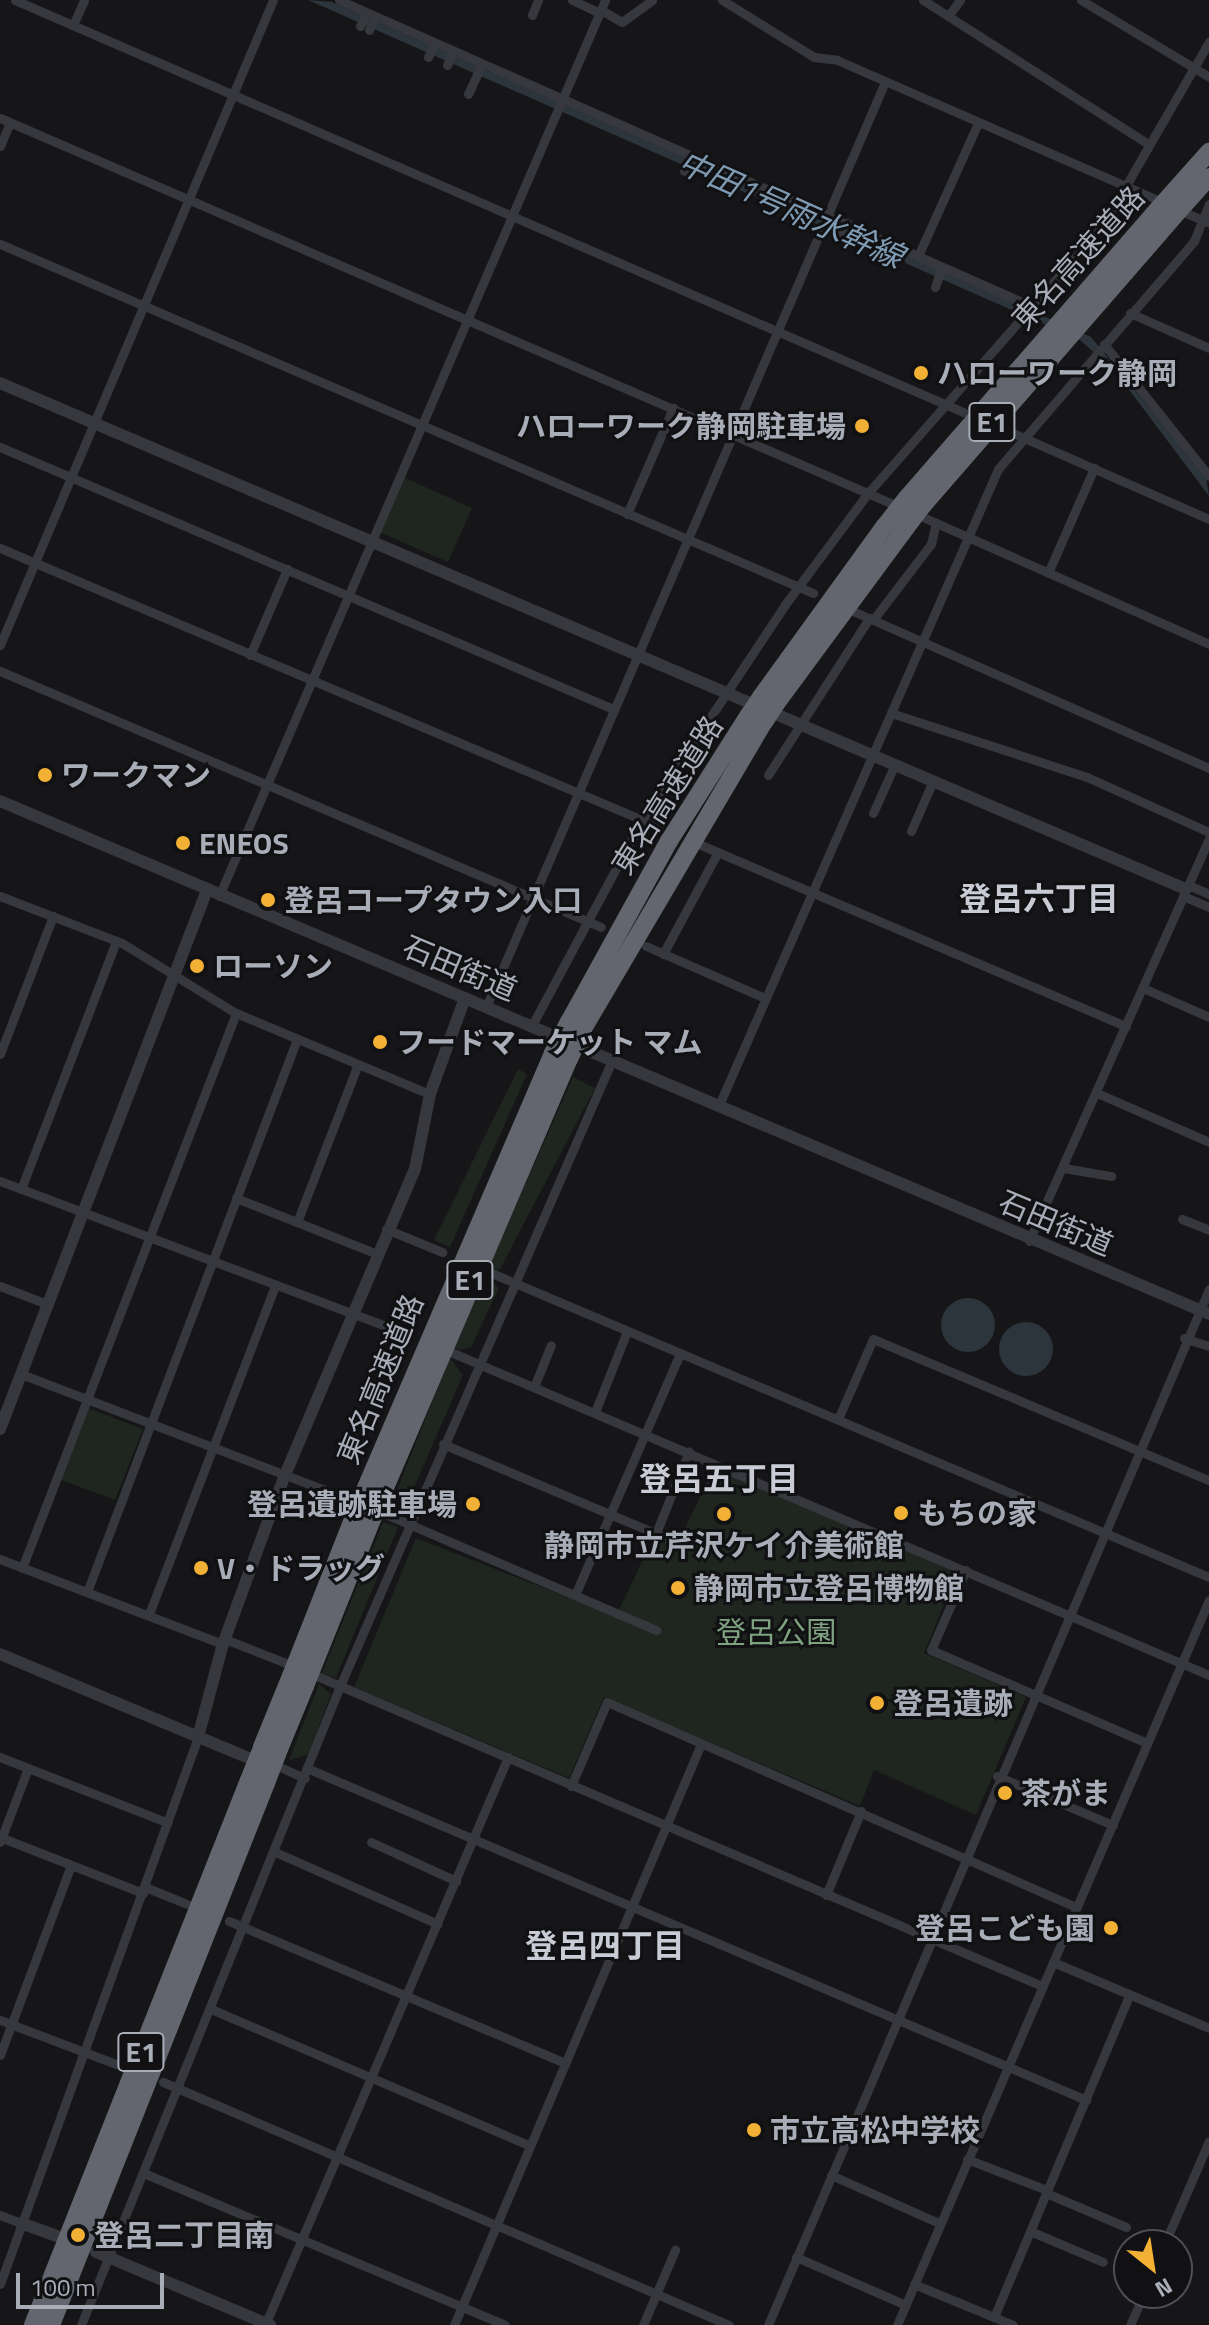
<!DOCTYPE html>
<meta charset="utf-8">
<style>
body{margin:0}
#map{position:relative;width:1209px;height:2325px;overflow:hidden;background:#161618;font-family:"Titillium Web","Noto Sans JP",sans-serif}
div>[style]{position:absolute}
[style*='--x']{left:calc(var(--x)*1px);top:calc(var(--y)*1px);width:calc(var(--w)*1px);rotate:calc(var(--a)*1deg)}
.green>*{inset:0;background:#1e261f}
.water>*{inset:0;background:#2c353c}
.round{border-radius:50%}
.minor>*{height:9px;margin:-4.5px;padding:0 4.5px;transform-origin:4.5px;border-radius:4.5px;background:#37383d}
.tertiary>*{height:12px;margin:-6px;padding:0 6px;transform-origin:6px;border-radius:6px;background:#37383d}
.motorway>*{height:18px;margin:-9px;padding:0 9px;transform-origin:9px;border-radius:9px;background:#63666e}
.motorway-bridge>*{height:18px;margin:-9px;padding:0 9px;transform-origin:9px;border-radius:9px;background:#63666e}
.dots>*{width:22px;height:22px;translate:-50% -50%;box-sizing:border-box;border:4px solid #111113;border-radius:50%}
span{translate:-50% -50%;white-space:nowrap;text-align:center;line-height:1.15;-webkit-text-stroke:6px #111113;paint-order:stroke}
.shield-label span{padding:2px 6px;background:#111113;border:2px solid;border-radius:6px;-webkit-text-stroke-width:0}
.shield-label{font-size:28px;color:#a8adb8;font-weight:700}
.street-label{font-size:30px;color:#a8adb8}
.poi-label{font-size:30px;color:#a8adb8;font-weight:700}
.left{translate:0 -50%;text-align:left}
.right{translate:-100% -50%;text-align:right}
.park-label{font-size:30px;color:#7fa381}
.water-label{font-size:32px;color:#7f9bb3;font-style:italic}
.neighbourhood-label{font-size:32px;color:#c9ccd4;font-weight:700}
.north{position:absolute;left:1113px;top:2229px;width:80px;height:80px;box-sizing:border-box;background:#111113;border:2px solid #4d4f55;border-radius:50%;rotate:150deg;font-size:22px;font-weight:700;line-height:32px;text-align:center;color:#a8adb8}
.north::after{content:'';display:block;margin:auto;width:28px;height:36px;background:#f2b134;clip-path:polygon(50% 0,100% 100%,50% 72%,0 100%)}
.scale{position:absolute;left:16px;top:2273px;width:148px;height:36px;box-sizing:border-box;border:4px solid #a8adb8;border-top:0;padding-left:10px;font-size:24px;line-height:28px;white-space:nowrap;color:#a8adb8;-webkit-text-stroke:6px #111113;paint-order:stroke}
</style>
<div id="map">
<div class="green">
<i style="clip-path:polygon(403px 477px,472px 508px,448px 562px,379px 532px)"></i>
<i style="clip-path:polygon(518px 1069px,527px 1074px,450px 1247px,434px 1240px)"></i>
<i style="clip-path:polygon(573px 1077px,595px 1088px,499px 1271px,489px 1266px)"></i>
<i style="clip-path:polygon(485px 1276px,499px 1288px,471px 1347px,460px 1350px,454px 1348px)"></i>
<i style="clip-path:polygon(450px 1358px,463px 1375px,403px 1513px,388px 1512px)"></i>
<i style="clip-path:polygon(88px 1408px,143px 1429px,115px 1500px,61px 1480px)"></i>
<i style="clip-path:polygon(714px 1468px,957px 1573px,924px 1653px,1026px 1697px,976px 1815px,874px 1770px,860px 1806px,604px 1697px,569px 1778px,354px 1687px,416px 1538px,616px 1616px,655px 1535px,677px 1545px)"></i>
<i style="clip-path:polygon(383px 1522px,398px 1527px,336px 1678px,322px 1673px)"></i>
<i style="clip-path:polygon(319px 1684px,331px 1694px,308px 1755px,289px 1760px)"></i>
</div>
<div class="water">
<i style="clip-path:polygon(308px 0,332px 2px,1091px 337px,1206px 477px,1209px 496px,1115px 371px,1080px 340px)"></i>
<i class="round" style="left:941px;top:1298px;width:54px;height:54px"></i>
<i class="round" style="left:999px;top:1322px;width:54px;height:54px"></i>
</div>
<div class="minor">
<i style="--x:15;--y:0;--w:1034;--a:23.49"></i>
<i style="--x:339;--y:0;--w:754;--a:23.85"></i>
<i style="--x:572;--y:0;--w:31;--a:25"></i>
<i style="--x:722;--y:0;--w:108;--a:31.8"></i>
<i style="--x:814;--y:57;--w:23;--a:7"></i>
<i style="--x:837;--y:60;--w:359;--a:23.6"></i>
<i style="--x:923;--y:0;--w:266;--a:32.6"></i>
<i style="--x:1081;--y:0;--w:149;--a:31"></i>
<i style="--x:601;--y:10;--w:24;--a:30"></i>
<i style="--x:622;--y:22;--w:37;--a:-36"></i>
<i style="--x:532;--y:15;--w:16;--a:-68"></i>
<i style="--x:948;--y:16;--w:20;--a:-53"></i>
<i style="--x:73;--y:25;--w:27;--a:-66"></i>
<i style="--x:360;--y:26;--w:14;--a:-65"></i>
<i style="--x:369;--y:30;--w:14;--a:-65"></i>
<i style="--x:428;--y:57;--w:14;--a:-65"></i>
<i style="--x:447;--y:65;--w:14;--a:-65"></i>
<i style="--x:468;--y:94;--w:31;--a:-65"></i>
<i style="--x:0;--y:118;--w:983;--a:23.38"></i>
<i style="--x:0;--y:146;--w:25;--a:-67"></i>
<i style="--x:684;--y:171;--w:14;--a:-65"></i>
<i style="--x:1179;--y:210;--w:33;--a:23"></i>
<i style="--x:840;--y:237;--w:16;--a:-63"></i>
<i style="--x:0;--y:244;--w:885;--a:23.23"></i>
<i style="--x:918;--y:256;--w:146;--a:-65.7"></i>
<i style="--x:935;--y:287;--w:21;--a:-71"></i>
<i style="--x:1130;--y:313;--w:86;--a:23.9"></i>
<i style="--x:1104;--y:344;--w:169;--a:51.5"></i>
<i style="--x:1006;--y:430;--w:222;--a:23.7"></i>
<i style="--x:0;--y:447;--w:664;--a:23.13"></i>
<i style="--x:627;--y:514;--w:116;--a:-66.5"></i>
<i style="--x:916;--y:514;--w:321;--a:23.9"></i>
<i style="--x:0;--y:548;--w:716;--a:22.95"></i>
<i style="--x:1048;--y:573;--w:115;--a:-66.3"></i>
<i style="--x:855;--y:612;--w:387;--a:23.8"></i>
<i style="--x:873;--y:620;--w:96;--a:-52.7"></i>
<i style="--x:931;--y:544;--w:22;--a:-77"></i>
<i style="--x:0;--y:645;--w:700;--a:-67.06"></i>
<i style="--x:250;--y:655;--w:94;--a:-66.7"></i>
<i style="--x:0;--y:671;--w:653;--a:23.07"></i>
<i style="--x:891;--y:713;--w:206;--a:18.1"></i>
<i style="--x:1087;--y:777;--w:134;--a:24.3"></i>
<i style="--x:768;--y:775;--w:187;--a:-57.2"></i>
<i style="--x:873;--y:813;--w:54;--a:-65.8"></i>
<i style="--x:911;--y:831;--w:55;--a:-66.3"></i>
<i style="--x:701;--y:845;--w:462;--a:23.1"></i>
<i style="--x:1188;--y:885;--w:23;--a:23"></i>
<i style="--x:0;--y:896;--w:131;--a:21.1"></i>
<i style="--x:122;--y:943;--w:134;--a:31.6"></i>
<i style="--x:236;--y:1013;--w:210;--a:22.7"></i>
<i style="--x:219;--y:896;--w:976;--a:-66.69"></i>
<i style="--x:1183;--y:896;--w:28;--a:23"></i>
<i style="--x:646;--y:946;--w:130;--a:23.6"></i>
<i style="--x:663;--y:954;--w:116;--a:-61.7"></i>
<i style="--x:1143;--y:988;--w:72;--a:23.7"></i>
<i style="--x:486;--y:1007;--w:1007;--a:-66.67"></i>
<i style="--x:531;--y:1027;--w:235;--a:-61.8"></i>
<i style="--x:642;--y:820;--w:257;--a:-56.4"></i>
<i style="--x:784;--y:606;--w:141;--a:-53.4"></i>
<i style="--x:868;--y:493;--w:354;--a:-48.7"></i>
<i style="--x:1102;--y:227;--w:214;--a:-60"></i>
<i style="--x:0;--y:1054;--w:148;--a:-69"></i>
<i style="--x:1097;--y:1093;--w:122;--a:23.6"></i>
<i style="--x:719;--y:1105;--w:695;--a:-66.31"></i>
<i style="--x:998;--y:469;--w:301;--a:-49.3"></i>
<i style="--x:1194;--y:241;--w:40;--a:-68"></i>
<i style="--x:1064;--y:1168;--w:48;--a:9.7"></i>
<i style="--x:0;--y:1181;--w:437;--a:20.6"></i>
<i style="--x:21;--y:1189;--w:266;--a:-69"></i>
<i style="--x:236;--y:1198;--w:149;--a:21.6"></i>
<i style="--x:1182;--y:1219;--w:29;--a:22"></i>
<i style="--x:297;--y:1222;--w:169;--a:-68.9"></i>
<i style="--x:386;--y:1229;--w:61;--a:22.3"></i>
<i style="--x:1029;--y:1241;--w:441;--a:-65.9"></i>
<i style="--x:489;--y:1272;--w:782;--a:22.96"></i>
<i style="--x:0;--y:1286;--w:50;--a:21"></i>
<i style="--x:1184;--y:1338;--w:26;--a:18"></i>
<i style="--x:453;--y:1353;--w:822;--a:23.07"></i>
<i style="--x:21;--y:1374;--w:365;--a:20.9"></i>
<i style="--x:534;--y:1387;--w:45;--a:-68"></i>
<i style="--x:595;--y:1412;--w:87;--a:-68.4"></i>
<i style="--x:838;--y:1419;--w:87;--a:-66.4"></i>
<i style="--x:873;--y:1339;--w:364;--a:22.8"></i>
<i style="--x:443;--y:1444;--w:253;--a:22.8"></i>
<i style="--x:376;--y:1510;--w:305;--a:23.2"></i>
<i style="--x:656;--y:1533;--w:88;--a:-68.1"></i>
<i style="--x:0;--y:1559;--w:239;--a:20.9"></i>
<i style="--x:22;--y:1568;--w:595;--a:-68.91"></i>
<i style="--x:966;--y:1570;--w:87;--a:113.6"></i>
<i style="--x:931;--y:1650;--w:235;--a:23.3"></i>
<i style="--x:87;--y:1592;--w:592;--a:-69.21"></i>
<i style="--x:575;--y:1595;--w:264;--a:-66.5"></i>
<i style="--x:149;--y:1614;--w:351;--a:-69"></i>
<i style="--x:225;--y:1639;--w:76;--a:21.5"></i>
<i style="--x:310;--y:1673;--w:796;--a:23.15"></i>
<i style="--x:0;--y:1757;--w:180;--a:21.4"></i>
<i style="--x:271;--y:1763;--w:37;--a:24"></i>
<i style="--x:309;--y:1769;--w:845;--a:23.07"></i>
<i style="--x:997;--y:1776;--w:126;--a:22.9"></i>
<i style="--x:571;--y:1786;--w:91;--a:-66.8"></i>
<i style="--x:607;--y:1702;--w:512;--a:23.61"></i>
<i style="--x:0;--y:1837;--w:154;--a:21.4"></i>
<i style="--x:0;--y:1842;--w:79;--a:-69.3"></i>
<i style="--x:371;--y:1842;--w:94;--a:24.6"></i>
<i style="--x:273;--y:1851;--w:180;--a:23.9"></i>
<i style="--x:145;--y:1887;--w:45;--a:22"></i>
<i style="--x:826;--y:1895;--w:91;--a:-67.4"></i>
<i style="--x:229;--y:1921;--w:363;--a:22.9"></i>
<i style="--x:1053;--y:1962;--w:169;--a:22.9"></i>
<i style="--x:211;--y:2009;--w:345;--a:23.2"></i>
<i style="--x:0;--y:2020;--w:129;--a:20.8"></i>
<i style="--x:0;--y:2055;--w:203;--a:-69.5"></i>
<i style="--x:163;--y:2082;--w:616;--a:23.24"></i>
<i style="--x:967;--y:2159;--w:86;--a:21.2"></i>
<i style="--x:146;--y:2174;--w:389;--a:22.8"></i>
<i style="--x:831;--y:2175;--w:118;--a:24"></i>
<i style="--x:1046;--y:2193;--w:87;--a:23"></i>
<i style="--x:0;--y:2215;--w:22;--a:21"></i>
<i style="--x:1030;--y:2231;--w:79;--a:23"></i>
<i style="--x:1164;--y:2245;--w:113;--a:-66.6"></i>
<i style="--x:796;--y:2257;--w:120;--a:23.6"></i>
<i style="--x:0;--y:2284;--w:582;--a:-70.1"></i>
<i style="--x:914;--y:2284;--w:107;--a:22.5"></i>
<i style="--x:994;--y:2317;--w:350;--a:-67.2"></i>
<i style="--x:81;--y:2325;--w:689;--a:-67.94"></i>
<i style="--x:340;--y:1686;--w:683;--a:-66.51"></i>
<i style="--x:265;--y:2325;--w:618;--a:-66.84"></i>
<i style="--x:454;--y:2325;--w:631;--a:-66.97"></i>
<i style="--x:643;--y:2325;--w:82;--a:-66.9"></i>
<i style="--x:768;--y:2325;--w:1126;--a:-66.94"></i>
<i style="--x:897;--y:2325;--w:789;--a:-66.72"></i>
<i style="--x:1130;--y:2325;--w:35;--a:-66"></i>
</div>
<div class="tertiary">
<i style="--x:0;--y:383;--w:1289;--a:23.11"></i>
<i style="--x:0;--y:801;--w:1313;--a:22.99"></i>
<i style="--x:0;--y:1429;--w:577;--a:-68.99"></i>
<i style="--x:0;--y:1654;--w:267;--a:22.7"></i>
<i style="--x:198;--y:1737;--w:96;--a:-75"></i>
<i style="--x:223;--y:1644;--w:180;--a:-69.9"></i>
<i style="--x:285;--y:1475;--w:332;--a:-67"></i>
<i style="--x:415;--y:1169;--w:76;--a:-78.7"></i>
<i style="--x:430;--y:1094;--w:102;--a:-70"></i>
<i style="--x:21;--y:2223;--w:38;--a:20"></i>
<i style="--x:96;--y:2252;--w:189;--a:22.8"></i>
</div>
<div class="motorway">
<i style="--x:907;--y:498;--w:386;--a:-49"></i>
<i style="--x:923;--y:505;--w:383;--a:-49"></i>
<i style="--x:761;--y:697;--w:211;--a:-54.1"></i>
<i style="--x:775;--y:705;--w:212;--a:-53.6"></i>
<i style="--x:569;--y:1022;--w:207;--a:-61.1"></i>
<i style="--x:669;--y:841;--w:149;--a:-57.6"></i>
<i style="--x:584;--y:1027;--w:354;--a:-59.5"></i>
<i style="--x:362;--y:1497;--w:483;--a:-66.7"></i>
<i style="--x:378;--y:1504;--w:484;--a:-66.8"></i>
<i style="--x:262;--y:1747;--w:77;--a:-67.8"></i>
<i style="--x:277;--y:1754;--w:74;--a:-67.6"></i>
<i style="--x:33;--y:2325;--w:586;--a:-68.38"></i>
<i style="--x:51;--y:2325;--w:583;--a:-68.36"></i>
</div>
<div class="motorway-bridge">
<i style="--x:1160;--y:207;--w:74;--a:-48.3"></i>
<i style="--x:1174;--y:216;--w:52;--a:-48.1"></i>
<i style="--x:885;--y:526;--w:36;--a:-52"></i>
<i style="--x:901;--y:534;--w:36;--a:-53"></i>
<i style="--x:749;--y:715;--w:22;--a:-56"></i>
<i style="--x:764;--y:722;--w:20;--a:-57"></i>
<i style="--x:553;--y:1053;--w:35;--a:-63"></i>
<i style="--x:569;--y:1059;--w:35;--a:-65"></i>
<i style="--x:291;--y:1676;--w:193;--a:-68.4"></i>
<i style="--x:305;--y:1686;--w:196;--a:-68.1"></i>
<i style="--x:249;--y:1780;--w:35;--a:-68"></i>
<i style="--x:266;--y:1783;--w:31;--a:-69"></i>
</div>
<div class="dots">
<i style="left:921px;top:373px;background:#f2b134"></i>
<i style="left:862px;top:426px;background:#f2b134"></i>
<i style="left:45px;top:775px;background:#f2b134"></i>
<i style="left:183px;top:843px;background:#f2b134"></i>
<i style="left:268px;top:900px;background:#f2b134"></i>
<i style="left:197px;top:966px;background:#f2b134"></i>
<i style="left:380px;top:1042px;background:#f2b134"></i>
<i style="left:473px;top:1504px;background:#f2b134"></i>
<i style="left:901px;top:1513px;background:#f2b134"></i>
<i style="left:724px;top:1514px;background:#f2b134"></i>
<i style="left:201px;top:1568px;background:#f2b134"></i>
<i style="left:678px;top:1588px;background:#f2b134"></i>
<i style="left:877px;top:1703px;background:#f2b134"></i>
<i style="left:1005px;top:1793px;background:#f2b134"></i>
<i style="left:1111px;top:1928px;background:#f2b134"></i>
<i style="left:754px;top:2130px;background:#f2b134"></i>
<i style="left:78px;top:2235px;background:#f2b134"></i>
</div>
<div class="shield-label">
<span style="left:992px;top:422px">E1</span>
<span style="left:470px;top:1280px">E1</span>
<span style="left:141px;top:2052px">E1</span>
</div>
<div class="street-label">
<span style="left:1078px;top:258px;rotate:-48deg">東名高速道路</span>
<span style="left:667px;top:795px;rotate:-58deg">東名高速道路</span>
<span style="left:460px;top:968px;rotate:23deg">石田街道</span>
<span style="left:1056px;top:1223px;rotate:23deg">石田街道</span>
<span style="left:380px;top:1379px;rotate:-68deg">東名高速道路</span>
</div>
<div class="poi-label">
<span class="left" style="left:937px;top:373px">ハローワーク静岡</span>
<span class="right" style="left:846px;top:426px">ハローワーク静岡駐車場</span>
<span class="left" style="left:61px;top:775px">ワークマン</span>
<span class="left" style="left:199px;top:843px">ENEOS</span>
<span class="left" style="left:284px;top:900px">登呂コープタウン入口</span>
<span class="left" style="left:213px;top:966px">ローソン</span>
<span class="left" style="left:396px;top:1042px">フードマーケット マム</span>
<span class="right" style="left:457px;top:1504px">登呂遺跡駐車場</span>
<span class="left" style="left:917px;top:1513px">もちの家</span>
<span style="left:724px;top:1545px">静岡市立芹沢ケイ介美術館</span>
<span class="left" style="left:217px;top:1568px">V・ドラッグ</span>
<span class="left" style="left:694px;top:1588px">静岡市立登呂博物館</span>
<span class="left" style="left:893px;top:1703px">登呂遺跡</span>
<span class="left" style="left:1021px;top:1793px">茶がま</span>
<span class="right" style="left:1095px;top:1928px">登呂こども園</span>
<span class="left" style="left:770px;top:2130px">市立高松中学校</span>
<span class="left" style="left:94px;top:2235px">登呂二丁目南</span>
</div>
<div class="park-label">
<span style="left:776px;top:1632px">登呂公園</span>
</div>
<div class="water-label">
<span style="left:791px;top:209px;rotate:24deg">中田1号雨水幹線</span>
</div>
<div class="neighbourhood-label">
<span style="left:1039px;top:898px">登呂六丁目</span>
<span style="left:719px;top:1478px">登呂五丁目</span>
<span style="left:605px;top:1945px">登呂四丁目</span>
</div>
<div class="north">N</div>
<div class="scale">100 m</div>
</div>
